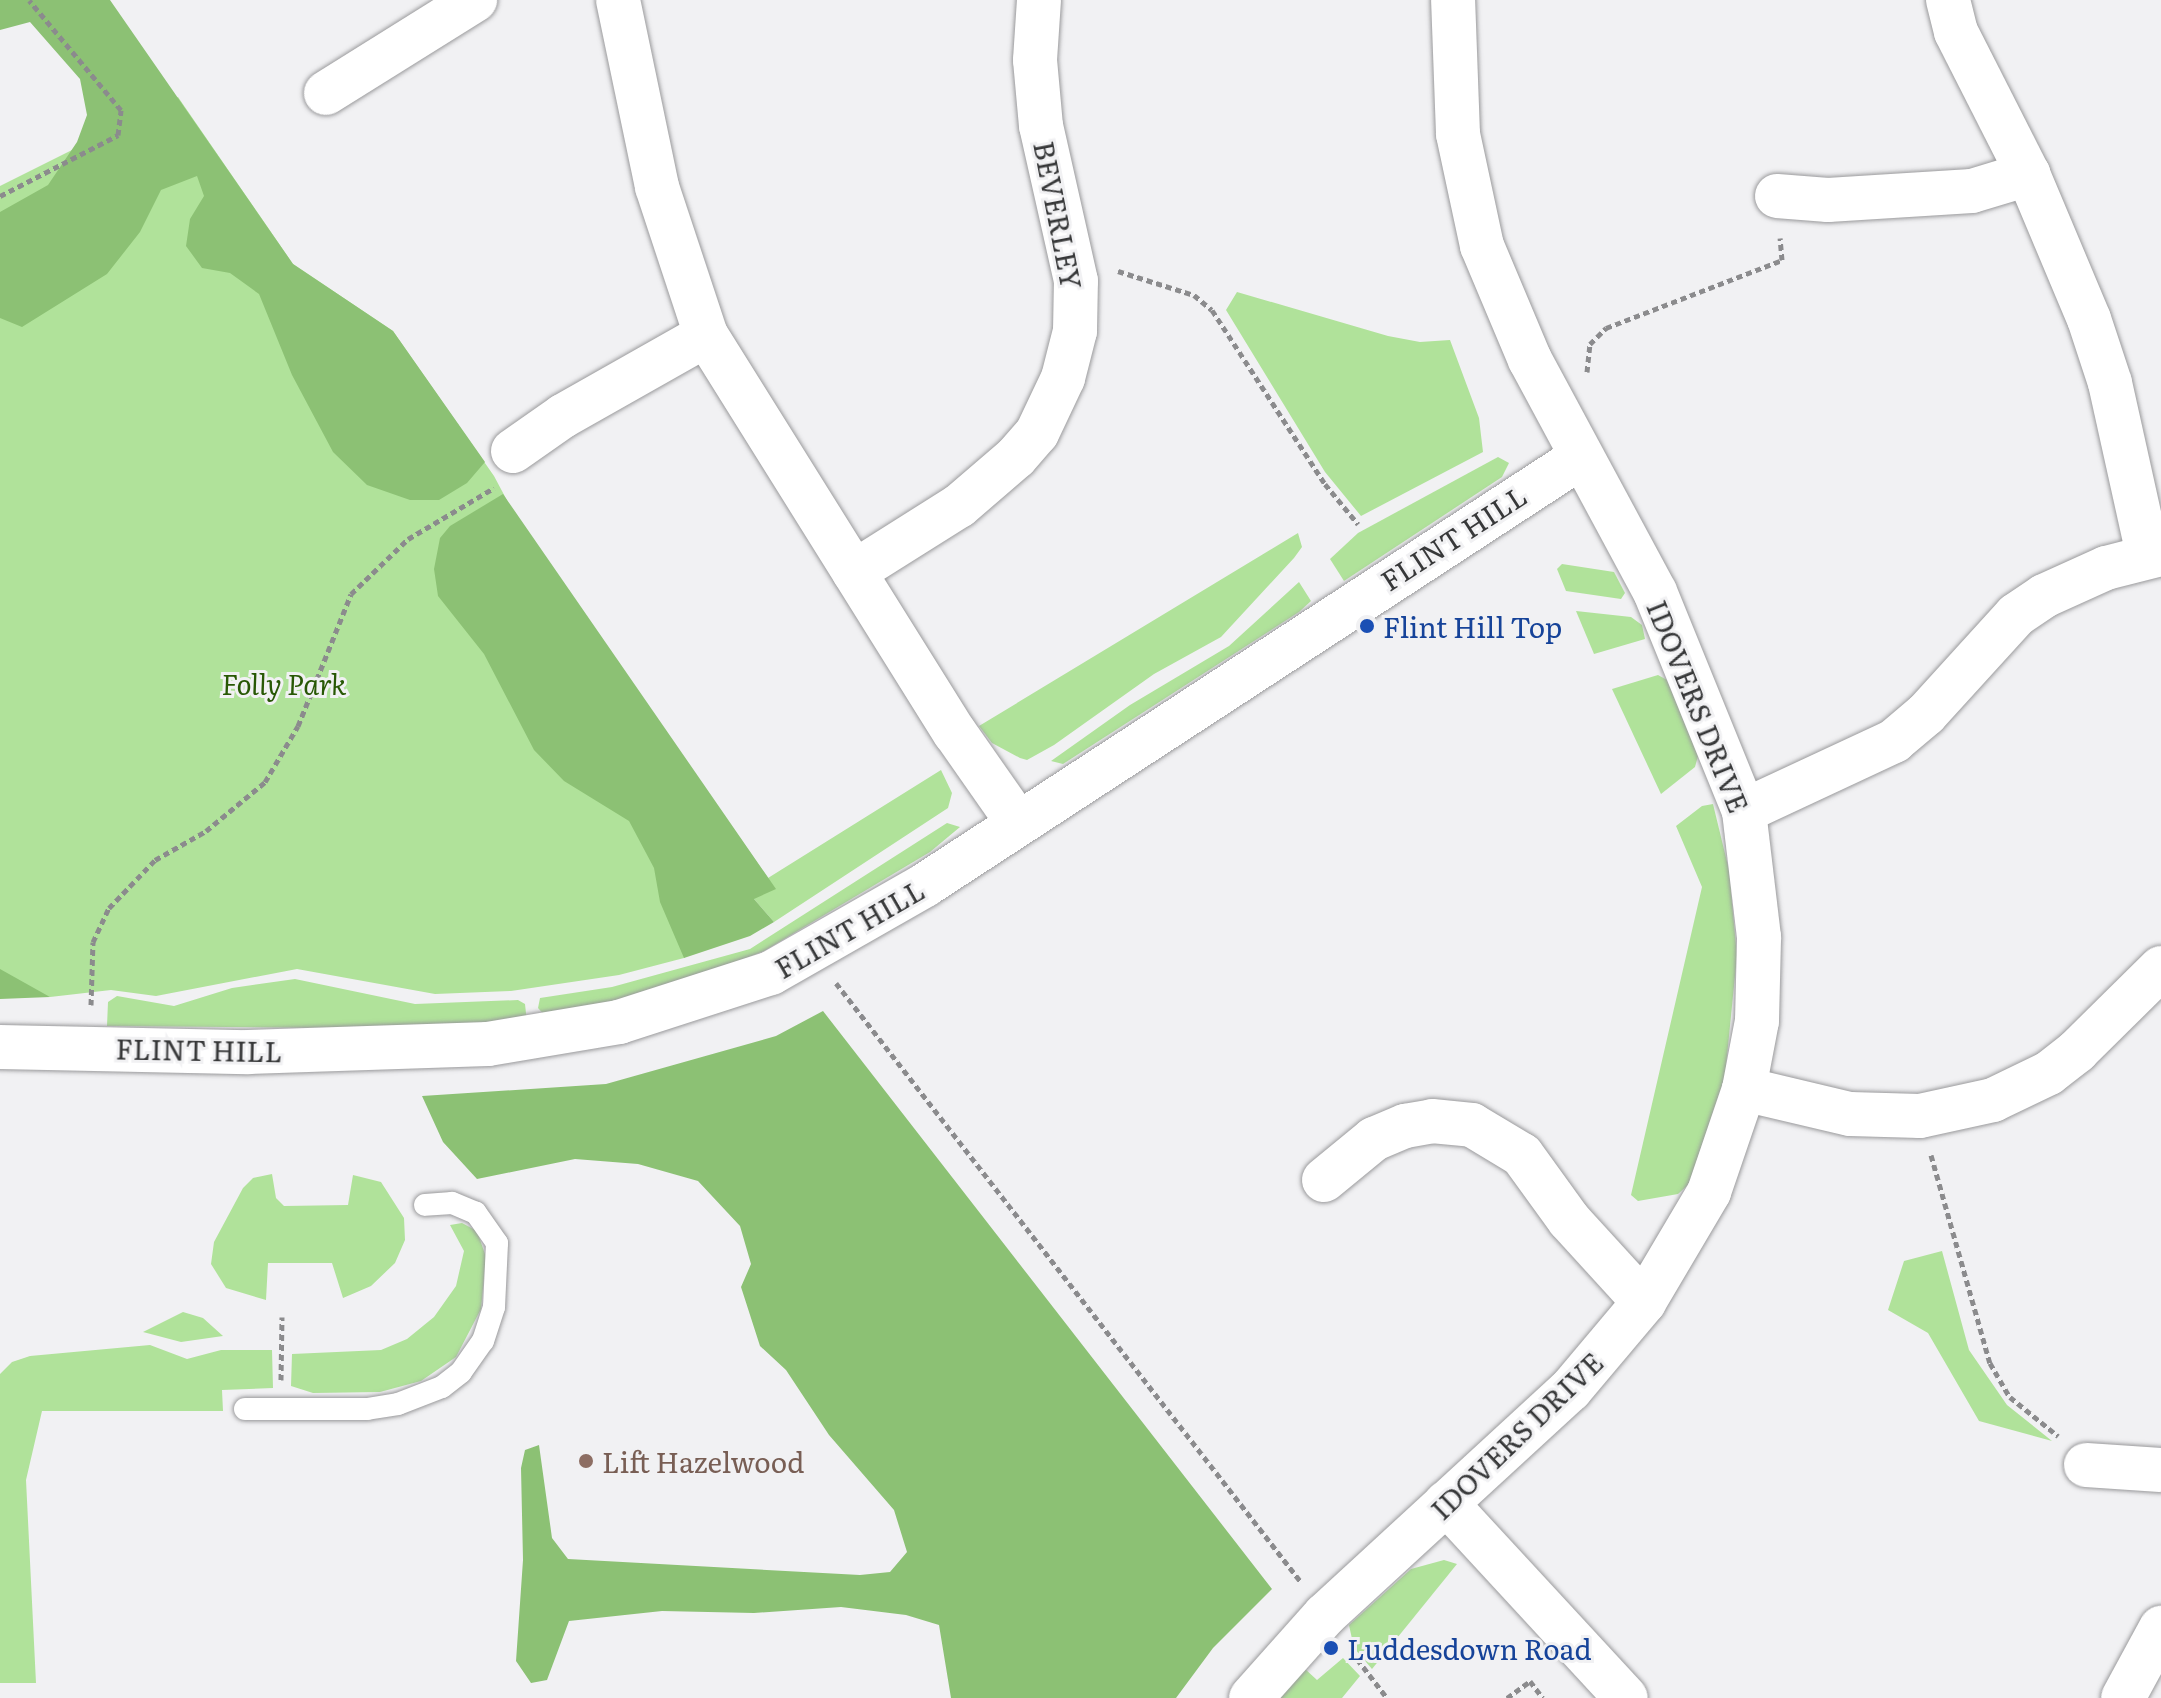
<!DOCTYPE html>
<style>
body{margin:0}
#map{position:relative;width:2161px;height:1698px;overflow:hidden;background:#f1f1f3;font-family:Literata,serif}
div>[style]{position:absolute}
[style*='--x']{left:calc(var(--x)*1px);top:calc(var(--y)*1px);width:calc(var(--w)*1px);rotate:calc(var(--a)*1deg)}
.green>*{inset:0;background:#b0e29a}
.forest>*{inset:0;background:#8cc174}
.path>*{height:5px;margin-top:-2.5px;transform-origin:0;background:repeating-linear-gradient(90deg,#8b8b8d 0 6px,transparent 0 10px)}
.roads{filter:drop-shadow(0 0 2px #9a9a9c) drop-shadow(0 0 2px #9a9a9c)}
.service>*{height:22px;margin:-11px;padding:0 11px;transform-origin:11px;border-radius:11px;background:#fff}
.minor>*{height:44px;margin:-22px;padding:0 22px;transform-origin:22px;border-radius:22px;background:#fff}
.dots>*{width:22px;height:22px;translate:-50% -50%;box-sizing:border-box;border:4px solid #f1f1f3;border-radius:50%}
span{translate:-50% -50%;white-space:nowrap;text-align:center;line-height:1.15;-webkit-text-stroke:6px #f1f1f3;paint-order:stroke}
.street-label{font-size:28px;color:#373839}
.transit-label{font-size:28px;color:#164399}
.left{translate:0 -50%;text-align:left}
.park-label{font-size:28px;color:#285805;font-style:italic}
.education-label{font-size:28px;color:#785e54}
</style>
<div id="map">
<div class="green">
<i style="clip-path:polygon(178px 97px,293px 264px,393px 331px,494px 476px,519px 523px,768px 878px,941px 770px,952px 793px,948px 808px,774px 922px,754px 899px,684px 958px,619px 975px,511px 991px,435px 994px,297px 969px,156px 996px,111px 990px,50px 997px,0 983px,0 186px)"></i>
<i style="clip-path:polygon(1237px 292px,1388px 336px,1420px 342px,1450px 340px,1479px 418px,1483px 452px,1361px 516px,1325px 472px,1226px 310px)"></i>
<i style="clip-path:polygon(1498px 457px,1509px 463px,1502px 477px,1344px 581px,1330px 559px,1358px 533px)"></i>
<i style="clip-path:polygon(1298px 533px,1302px 547px,1294px 558px,1221px 637px,1154px 674px,1054px 745px,1027px 760px,1020px 758px,992px 743px,979px 726px)"></i>
<i style="clip-path:polygon(1562px 564px,1614px 572px,1625px 593px,1621px 599px,1566px 591px,1557px 569px)"></i>
<i style="clip-path:polygon(1299px 582px,1311px 601px,1299px 612px,1063px 764px,1051px 761px,1130px 705px,1229px 646px)"></i>
<i style="clip-path:polygon(1576px 611px,1631px 617px,1642px 625px,1645px 639px,1594px 654px)"></i>
<i style="clip-path:polygon(1658px 675px,1667px 680px,1698px 756px,1695px 767px,1661px 794px,1612px 689px)"></i>
<i style="clip-path:polygon(1713px 804px,1729px 870px,1737px 956px,1725px 1076px,1689px 1184px,1678px 1194px,1638px 1201px,1631px 1195px,1702px 887px,1676px 826px,1702px 806px)"></i>
<i style="clip-path:polygon(947px 823px,960px 827px,930px 852px,764px 951px,663px 991px,547px 1018px,538px 1008px,540px 998px,612px 987px,750px 949px)"></i>
<i style="clip-path:polygon(295px 979px,415px 1004px,518px 1000px,525px 1004px,527px 1022px,337px 1028px,107px 1026px,108px 1002px,117px 996px,174px 1006px,232px 988px)"></i>
<i style="clip-path:polygon(272px 1174px,276px 1198px,284px 1206px,348px 1205px,353px 1175px,381px 1182px,404px 1218px,405px 1240px,395px 1263px,371px 1286px,343px 1298px,332px 1263px,268px 1263px,266px 1300px,226px 1288px,211px 1264px,214px 1242px,243px 1188px,253px 1178px)"></i>
<i style="clip-path:polygon(462px 1223px,477px 1231px,486px 1257px,481px 1309px,456px 1357px,421px 1381px,380px 1392px,313px 1393px,291px 1386px,292px 1354px,381px 1350px,407px 1339px,434px 1317px,456px 1286px,464px 1251px,450px 1225px)"></i>
<i style="clip-path:polygon(1942px 1251px,1969px 1350px,2007px 1405px,2052px 1441px,1979px 1421px,1928px 1333px,1888px 1310px,1904px 1261px)"></i>
<i style="clip-path:polygon(183px 1312px,203px 1318px,223px 1336px,181px 1342px,143px 1332px)"></i>
<i style="clip-path:polygon(150px 1345px,187px 1359px,221px 1350px,272px 1350px,273px 1388px,222px 1390px,223px 1411px,42px 1411px,26px 1480px,36px 1683px,0 1683px,0 1374px,12px 1362px,30px 1356px)"></i>
<i style="clip-path:polygon(1444px 1560px,1457px 1564px,1372px 1669px,1354px 1648px,1349px 1625px,1411px 1569px)"></i>
<i style="clip-path:polygon(1343px 1658px,1360px 1676px,1342px 1698px,1276px 1698px,1304px 1668px,1317px 1680px)"></i>
</div>
<div class="forest">
<i style="clip-path:polygon(0 0,110px 0,293px 264px,393px 331px,485px 462px,467px 483px,439px 500px,410px 500px,367px 485px,333px 452px,292px 375px,259px 294px,230px 273px,202px 268px,186px 246px,190px 219px,204px 196px,197px 176px,161px 190px,140px 232px,107px 274px,22px 327px,0 318px,0 212px,48px 185px,77px 142px,87px 115px,80px 79px,30px 22px,0 30px)"></i>
<i style="clip-path:polygon(503px 494px,776px 889px,754px 899px,774px 922px,750px 936px,684px 958px,660px 902px,654px 868px,629px 821px,564px 781px,534px 750px,484px 654px,438px 596px,434px 569px,440px 538px,450px 526px)"></i>
<i style="clip-path:polygon(0 969px,50px 997px,0 999px)"></i>
<i style="clip-path:polygon(823px 1011px,1272px 1589px,1213px 1648px,1176px 1698px,951px 1698px,939px 1625px,906px 1615px,841px 1607px,754px 1613px,662px 1611px,569px 1621px,547px 1680px,531px 1683px,516px 1661px,523px 1560px,521px 1468px,525px 1450px,539px 1445px,552px 1538px,568px 1559px,860px 1575px,890px 1572px,907px 1552px,894px 1510px,829px 1435px,786px 1370px,760px 1346px,741px 1287px,751px 1264px,740px 1226px,698px 1181px,638px 1164px,575px 1159px,477px 1179px,443px 1142px,422px 1096px,606px 1084px,776px 1036px)"></i>
</div>
<div class="path">
<i style="--x:0;--y:196;--w:133;--a:-27.3"></i>
<i style="--x:118;--y:135;--w:25;--a:-83"></i>
<i style="--x:121;--y:110;--w:143;--a:-129.9"></i>
<i style="--x:1118;--y:271;--w:80;--a:17.5"></i>
<i style="--x:1194;--y:295;--w:23;--a:40"></i>
<i style="--x:1212;--y:310;--w:207;--a:57"></i>
<i style="--x:1325;--y:484;--w:52;--a:50.5"></i>
<i style="--x:1587;--y:372;--w:28;--a:-84"></i>
<i style="--x:1590;--y:344;--w:23;--a:-45"></i>
<i style="--x:1606;--y:328;--w:189;--a:-21.1"></i>
<i style="--x:1782;--y:260;--w:22;--a:-95"></i>
<i style="--x:836;--y:983;--w:758;--a:52.18"></i>
<i style="--x:91;--y:1005;--w:63;--a:-88.2"></i>
<i style="--x:93;--y:942;--w:38;--a:-65"></i>
<i style="--x:109;--y:908;--w:66;--a:-46.2"></i>
<i style="--x:155;--y:860;--w:59;--a:-29.6"></i>
<i style="--x:206;--y:831;--w:77;--a:-39.7"></i>
<i style="--x:265;--y:782;--w:65;--a:-59.5"></i>
<i style="--x:298;--y:726;--w:142;--a:-68.1"></i>
<i style="--x:351;--y:594;--w:79;--a:-44"></i>
<i style="--x:408;--y:539;--w:100;--a:-30.7"></i>
<i style="--x:1931;--y:1155;--w:216;--a:74.2"></i>
<i style="--x:1990;--y:1363;--w:39;--a:60"></i>
<i style="--x:2010;--y:1397;--w:62;--a:39.1"></i>
<i style="--x:281;--y:1380;--w:63;--a:-89.1"></i>
<i style="--x:1351;--y:1651;--w:59;--a:52.5"></i>
<i style="--x:1507;--y:1698;--w:29;--a:-36"></i>
<i style="--x:1530;--y:1681;--w:21;--a:53"></i>
</div>
<div class="roads">
<div class="service">
<i style="--x:245;--y:1409;--w:122;--a:0"></i>
<i style="--x:367;--y:1409;--w:31;--a:-9"></i>
<i style="--x:398;--y:1404;--w:47;--a:-21.1"></i>
<i style="--x:442;--y:1387;--w:24;--a:-38"></i>
<i style="--x:461;--y:1372;--w:38;--a:-55"></i>
<i style="--x:483;--y:1341;--w:36;--a:-72"></i>
<i style="--x:494;--y:1307;--w:64;--a:-87.3"></i>
<i style="--x:497;--y:1243;--w:37;--a:-125"></i>
<i style="--x:476;--y:1213;--w:26;--a:-157"></i>
<i style="--x:452;--y:1203;--w:27;--a:176"></i>
</div>
<div class="minor">
<i style="--x:618;--y:0;--w:191;--a:78.2"></i>
<i style="--x:657;--y:187;--w:156;--a:71.7"></i>
<i style="--x:706;--y:335;--w:469;--a:58"></i>
<i style="--x:955;--y:733;--w:110;--a:55"></i>
<i style="--x:1948;--y:0;--w:33;--a:76"></i>
<i style="--x:1956;--y:32;--w:159;--a:63.1"></i>
<i style="--x:2028;--y:174;--w:157;--a:67.2"></i>
<i style="--x:2089;--y:319;--w:67;--a:71.8"></i>
<i style="--x:2110;--y:383;--w:176;--a:77.5"></i>
<i style="--x:326;--y:93;--w:176;--a:-32"></i>
<i style="--x:1777;--y:196;--w:51;--a:4.5"></i>
<i style="--x:1828;--y:200;--w:144;--a:-3.6"></i>
<i style="--x:1972;--y:191;--w:59;--a:-16.9"></i>
<i style="--x:513;--y:451;--w:61;--a:-35"></i>
<i style="--x:563;--y:416;--w:164;--a:-29.5"></i>
<i style="--x:854;--y:572;--w:124;--a:-32.2"></i>
<i style="--x:959;--y:506;--w:75;--a:-40.7"></i>
<i style="--x:1016;--y:457;--w:32;--a:-49"></i>
<i style="--x:1037;--y:433;--w:61;--a:-64.7"></i>
<i style="--x:1063;--y:378;--w:49;--a:-75.7"></i>
<i style="--x:1075;--y:331;--w:50;--a:-88.9"></i>
<i style="--x:1076;--y:281;--w:159;--a:-102.7"></i>
<i style="--x:1041;--y:126;--w:66;--a:-95.2"></i>
<i style="--x:1035;--y:60;--w:60;--a:-86.2"></i>
<i style="--x:1744;--y:811;--w:166;--a:-25"></i>
<i style="--x:1894;--y:741;--w:42;--a:-40.2"></i>
<i style="--x:1926;--y:714;--w:134;--a:-47.7"></i>
<i style="--x:2016;--y:615;--w:34;--a:-34"></i>
<i style="--x:2044;--y:596;--w:68;--a:-24.3"></i>
<i style="--x:2106;--y:568;--w:57;--a:-14.3"></i>
<i style="--x:0;--y:1047;--w:248;--a:1.2"></i>
<i style="--x:248;--y:1052;--w:240;--a:-1.9"></i>
<i style="--x:488;--y:1044;--w:133;--a:-9.5"></i>
<i style="--x:619;--y:1022;--w:160;--a:-17.9"></i>
<i style="--x:771;--y:973;--w:177;--a:-29.7"></i>
<i style="--x:925;--y:885;--w:783;--a:-33.12"></i>
<i style="--x:1744;--y:1089;--w:109;--a:13.3"></i>
<i style="--x:1850;--y:1114;--w:70;--a:1.6"></i>
<i style="--x:1920;--y:1116;--w:75;--a:-12.4"></i>
<i style="--x:1993;--y:1100;--w:62;--a:-25.7"></i>
<i style="--x:2049;--y:1073;--w:36;--a:-38"></i>
<i style="--x:2077;--y:1051;--w:118;--a:-44.7"></i>
<i style="--x:1324;--y:1180;--w:65;--a:-39.4"></i>
<i style="--x:1374;--y:1139;--w:34;--a:-23"></i>
<i style="--x:1405;--y:1126;--w:27;--a:-10"></i>
<i style="--x:1432;--y:1121;--w:40;--a:5.7"></i>
<i style="--x:1472;--y:1125;--w:58;--a:31"></i>
<i style="--x:1522;--y:1155;--w:80;--a:54.1"></i>
<i style="--x:1569;--y:1220;--w:111;--a:47.6"></i>
<i style="--x:2086;--y:1465;--w:75;--a:3.8"></i>
<i style="--x:1446;--y:1503;--w:265;--a:47.3"></i>
<i style="--x:1251;--y:1698;--w:111;--a:-48.3"></i>
<i style="--x:1325;--y:1615;--w:333;--a:-42.6"></i>
<i style="--x:1570;--y:1390;--w:115;--a:-49.9"></i>
<i style="--x:1644;--y:1302;--w:128;--a:-59.4"></i>
<i style="--x:1709;--y:1192;--w:109;--a:-71.2"></i>
<i style="--x:1744;--y:1089;--w:69;--a:-79.2"></i>
<i style="--x:1757;--y:1021;--w:84;--a:-88.6"></i>
<i style="--x:1759;--y:937;--w:127;--a:-96.8"></i>
<i style="--x:1744;--y:811;--w:236;--a:-112.1"></i>
<i style="--x:1655;--y:592;--w:264;--a:-118.3"></i>
<i style="--x:1530;--y:360;--w:124;--a:-112.8"></i>
<i style="--x:1482;--y:246;--w:115;--a:-102.1"></i>
<i style="--x:1458;--y:134;--w:134;--a:-92.1"></i>
<i style="--x:2123;--y:1698;--w:80;--a:-61.5"></i>
</div>
</div>
<div class="dots">
<i style="left:1367px;top:626px;background:#1a4fb4"></i>
<i style="left:586px;top:1461px;background:#8d6e63"></i>
<i style="left:1331px;top:1648px;background:#1a4fb4"></i>
</div>
<div class="street-label">
<span style="left:1059px;top:215px;rotate:79deg">BEVERLEY</span>
<span style="left:1453px;top:537px;rotate:-33deg">FLINT HILL</span>
<span style="left:1699px;top:706px;rotate:68deg">IDOVERS DRIVE</span>
<span style="left:849px;top:928px;rotate:-30deg">FLINT HILL</span>
<span style="left:199px;top:1049px;rotate:1deg">FLINT HILL</span>
<span style="left:1516px;top:1435px;rotate:-44deg">IDOVERS DRIVE</span>
</div>
<div class="transit-label">
<span class="left" style="left:1383px;top:626px">Flint Hill Top</span>
<span class="left" style="left:1347px;top:1648px">Luddesdown Road</span>
</div>
<div class="park-label">
<span style="left:284px;top:683px">Folly Park</span>
</div>
<div class="education-label">
<span class="left" style="left:602px;top:1461px">Lift Hazelwood</span>
</div>
</div>
